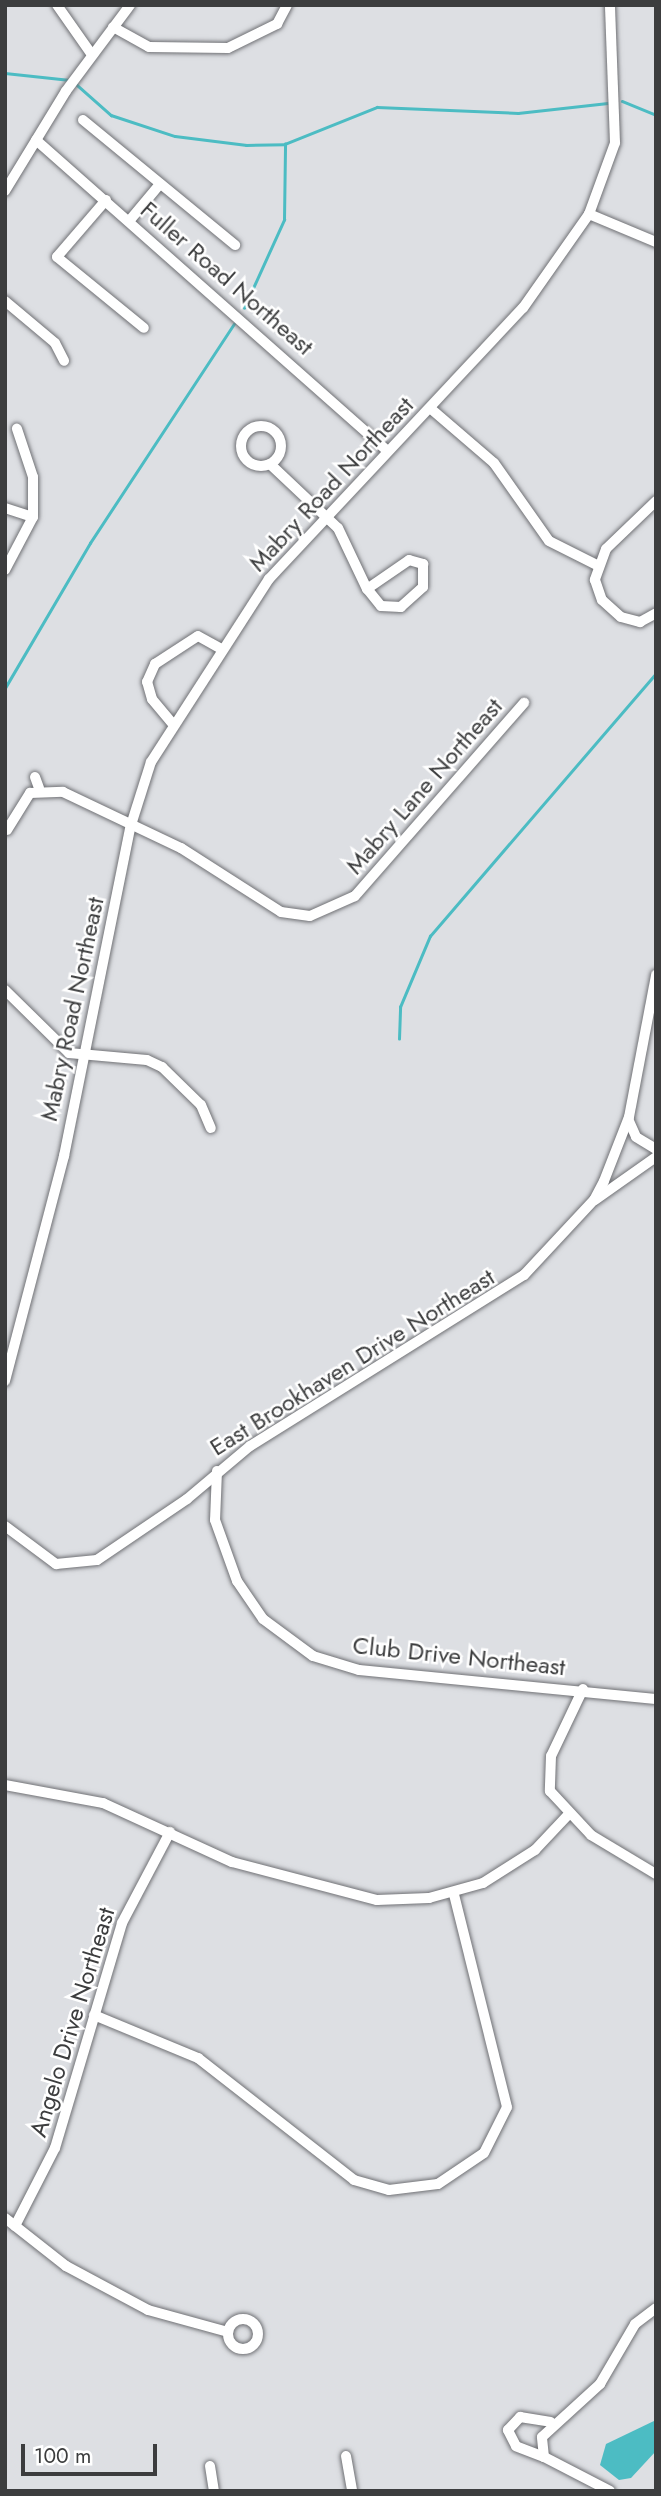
<!DOCTYPE html>
<style>
body{margin:0}
#map{position:relative;width:661px;height:2496px;overflow:hidden;background:#dddfe3;font-family:Jost,sans-serif}
div>[style]{position:absolute}
[style*='--x']{left:calc(var(--x)*1px);top:calc(var(--y)*1px);width:calc(var(--w)*1px);rotate:calc(var(--a)*1deg)}
.water>*{inset:0;background:#4cbcc3}
.stream>*{height:2.5px;margin:-1.25px;padding:0 1.25px;transform-origin:1.25px;border-radius:1.25px;background:#4cbcc3}
.roads{filter:drop-shadow(0 0 2px #707175) drop-shadow(0 0 2px #707175)}
.minor>*{height:10px;margin:-5px;padding:0 5px;transform-origin:5px;border-radius:5px;background:#fff}
.minor>.ring{margin:-5px;padding:0;box-sizing:content-box;background:none;border:10px solid #fff;border-radius:50%}
span{translate:-50% -50%;white-space:nowrap;text-align:center;line-height:1.15;-webkit-text-stroke:5px #fff;paint-order:stroke}
.street-label{font-size:24px;color:#3c3d3e}
.frame{position:absolute;inset:0;border:7px solid #3c3d3e;pointer-events:none}
.scale{position:absolute;left:21px;top:2444px;width:136px;height:32px;box-sizing:border-box;border:4px solid #3c3d3e;border-top:0;padding-left:9px;font-size:21px;line-height:24px;white-space:nowrap;color:#3c3d3e;-webkit-text-stroke:5px #fff;paint-order:stroke}
</style>
<div id="map">
<div class="water">
<i style="clip-path:polygon(656px 2420px,656px 2451px,631px 2478px,619px 2480px,600px 2465px,606px 2444px)"></i>
</div>
<div class="stream">
<i style="--x:5;--y:73;--w:65;--a:6.1"></i>
<i style="--x:76;--y:84;--w:47;--a:41.5"></i>
<i style="--x:111;--y:115;--w:67;--a:18.2"></i>
<i style="--x:175;--y:136;--w:72;--a:7.2"></i>
<i style="--x:246;--y:145;--w:39;--a:-1"></i>
<i style="--x:285;--y:144;--w:99;--a:-21.9"></i>
<i style="--x:377;--y:107;--w:141;--a:2.4"></i>
<i style="--x:518;--y:113;--w:90;--a:-6.4"></i>
<i style="--x:622;--y:101;--w:37;--a:22"></i>
<i style="--x:244;--y:308;--w:97;--a:-65.6"></i>
<i style="--x:284;--y:220;--w:76;--a:-89.2"></i>
<i style="--x:5;--y:688;--w:168;--a:-59.6"></i>
<i style="--x:90;--y:543;--w:262;--a:-56.7"></i>
<i style="--x:399;--y:1039;--w:32;--a:-88"></i>
<i style="--x:400;--y:1007;--w:77;--a:-67.1"></i>
<i style="--x:430;--y:936;--w:347;--a:-49.3"></i>
</div>
<div class="roads">
<div class="minor">
<i style="--x:57;--y:5;--w:61;--a:55"></i>
<i style="--x:113;--y:27;--w:41;--a:29.1"></i>
<i style="--x:149;--y:47;--w:79;--a:0.7"></i>
<i style="--x:228;--y:48;--w:55;--a:-26.1"></i>
<i style="--x:277;--y:24;--w:21;--a:-62"></i>
<i style="--x:83;--y:120;--w:197;--a:39.4"></i>
<i style="--x:36;--y:140;--w:469;--a:41.5"></i>
<i style="--x:5;--y:191;--w:117;--a:-58.6"></i>
<i style="--x:66;--y:91;--w:107;--a:-53.3"></i>
<i style="--x:106;--y:200;--w:75;--a:130.7"></i>
<i style="--x:57;--y:257;--w:112;--a:39.2"></i>
<i style="--x:589;--y:214;--w:73;--a:22.7"></i>
<i style="--x:130;--y:220;--w:47;--a:-50.2"></i>
<i style="--x:5;--y:301;--w:65;--a:40"></i>
<i style="--x:55;--y:343;--w:20;--a:63"></i>
<i style="--x:430;--y:408;--w:84;--a:40.7"></i>
<i style="--x:494;--y:463;--w:95;--a:54.8"></i>
<i style="--x:549;--y:541;--w:54;--a:26.6"></i>
<i class="ring" style="left:241px;top:426px;width:30px;height:30px"></i>
<i style="--x:270;--y:464;--w:93;--a:43.3"></i>
<i style="--x:338;--y:528;--w:68;--a:64.6"></i>
<i style="--x:656;--y:501;--w:69;--a:136.2"></i>
<i style="--x:606;--y:549;--w:33;--a:110"></i>
<i style="--x:595;--y:580;--w:21;--a:71"></i>
<i style="--x:602;--y:600;--w:25;--a:42"></i>
<i style="--x:621;--y:617;--w:20;--a:15"></i>
<i style="--x:640;--y:622;--w:18;--a:-29"></i>
<i style="--x:5;--y:508;--w:29;--a:18"></i>
<i style="--x:409;--y:560;--w:15;--a:16"></i>
<i style="--x:423;--y:564;--w:23;--a:90"></i>
<i style="--x:423;--y:587;--w:30;--a:138"></i>
<i style="--x:401;--y:607;--w:20;--a:-177"></i>
<i style="--x:381;--y:606;--w:22;--a:-129"></i>
<i style="--x:367;--y:589;--w:51;--a:-34.6"></i>
<i style="--x:5;--y:570;--w:60;--a:-62.2"></i>
<i style="--x:33;--y:517;--w:40;--a:-90"></i>
<i style="--x:33;--y:477;--w:51;--a:-108.4"></i>
<i style="--x:172;--y:723;--w:31;--a:-130"></i>
<i style="--x:152;--y:699;--w:18;--a:-106"></i>
<i style="--x:147;--y:682;--w:20;--a:-66"></i>
<i style="--x:155;--y:664;--w:51;--a:-33.1"></i>
<i style="--x:198;--y:636;--w:25;--a:29"></i>
<i style="--x:35;--y:777;--w:12;--a:70"></i>
<i style="--x:7;--y:830;--w:44;--a:-58.1"></i>
<i style="--x:30;--y:793;--w:33;--a:-2"></i>
<i style="--x:63;--y:792;--w:131;--a:25.4"></i>
<i style="--x:181;--y:848;--w:119;--a:32.6"></i>
<i style="--x:281;--y:912;--w:29;--a:8"></i>
<i style="--x:310;--y:916;--w:49;--a:-24"></i>
<i style="--x:355;--y:896;--w:257;--a:-48.8"></i>
<i style="--x:5;--y:990;--w:90;--a:44.5"></i>
<i style="--x:69;--y:1053;--w:78;--a:5.1"></i>
<i style="--x:147;--y:1060;--w:17;--a:25"></i>
<i style="--x:162;--y:1067;--w:54;--a:44.3"></i>
<i style="--x:201;--y:1105;--w:25;--a:67"></i>
<i style="--x:629;--y:1121;--w:17;--a:66"></i>
<i style="--x:636;--y:1137;--w:23;--a:31"></i>
<i style="--x:595;--y:1200;--w:75;--a:-35.2"></i>
<i style="--x:5;--y:1381;--w:233;--a:-75.3"></i>
<i style="--x:64;--y:1156;--w:338;--a:-78.6"></i>
<i style="--x:131;--y:825;--w:66;--a:-72.4"></i>
<i style="--x:151;--y:762;--w:218;--a:-57.2"></i>
<i style="--x:269;--y:579;--w:371;--a:-46.9"></i>
<i style="--x:523;--y:308;--w:115;--a:-54.9"></i>
<i style="--x:589;--y:214;--w:76;--a:-69.9"></i>
<i style="--x:615;--y:143;--w:138;--a:-92.1"></i>
<i style="--x:217;--y:1471;--w:49;--a:92.3"></i>
<i style="--x:215;--y:1520;--w:65;--a:70.2"></i>
<i style="--x:237;--y:1581;--w:46;--a:55.6"></i>
<i style="--x:263;--y:1619;--w:62;--a:36.5"></i>
<i style="--x:313;--y:1656;--w:48;--a:16.9"></i>
<i style="--x:359;--y:1670;--w:298;--a:5.6"></i>
<i style="--x:5;--y:1526;--w:64;--a:36.7"></i>
<i style="--x:56;--y:1564;--w:41;--a:-5.6"></i>
<i style="--x:97;--y:1560;--w:109;--a:-34.1"></i>
<i style="--x:187;--y:1499;--w:82;--a:-40.1"></i>
<i style="--x:250;--y:1446;--w:323;--a:-32"></i>
<i style="--x:524;--y:1275;--w:103;--a:-47"></i>
<i style="--x:594;--y:1200;--w:21;--a:-62"></i>
<i style="--x:604;--y:1181;--w:69;--a:-68.7"></i>
<i style="--x:629;--y:1117;--w:145;--a:-79.2"></i>
<i style="--x:583;--y:1689;--w:74;--a:115.5"></i>
<i style="--x:551;--y:1756;--w:35;--a:92"></i>
<i style="--x:550;--y:1791;--w:60;--a:47"></i>
<i style="--x:591;--y:1835;--w:76;--a:31"></i>
<i style="--x:5;--y:1785;--w:100;--a:10.4"></i>
<i style="--x:103;--y:1803;--w:142;--a:24.6"></i>
<i style="--x:232;--y:1862;--w:150;--a:14.7"></i>
<i style="--x:377;--y:1900;--w:52;--a:-2.2"></i>
<i style="--x:429;--y:1898;--w:56;--a:-15.5"></i>
<i style="--x:483;--y:1883;--w:62;--a:-32.4"></i>
<i style="--x:535;--y:1850;--w:47;--a:-46.7"></i>
<i style="--x:94;--y:2015;--w:113;--a:22.5"></i>
<i style="--x:198;--y:2058;--w:198;--a:38"></i>
<i style="--x:354;--y:2180;--w:36;--a:16"></i>
<i style="--x:389;--y:2190;--w:49;--a:-7"></i>
<i style="--x:438;--y:2184;--w:55;--a:-34"></i>
<i style="--x:484;--y:2153;--w:51;--a:-63.4"></i>
<i style="--x:507;--y:2107;--w:219;--a:-104"></i>
<i style="--x:5;--y:2218;--w:78;--a:38.2"></i>
<i style="--x:66;--y:2266;--w:93;--a:28.2"></i>
<i style="--x:148;--y:2310;--w:83;--a:15.4"></i>
<i style="--x:15;--y:2226;--w:88;--a:-62.9"></i>
<i style="--x:55;--y:2148;--w:235;--a:-73.4"></i>
<i style="--x:122;--y:1923;--w:103;--a:-62.2"></i>
<i class="ring" style="left:228px;top:2319px;width:20px;height:20px"></i>
<i style="--x:346;--y:2456;--w:36;--a:80"></i>
<i style="--x:544;--y:2457;--w:30;--a:-159"></i>
<i style="--x:516;--y:2446;--w:18;--a:-117"></i>
<i style="--x:508;--y:2430;--w:18;--a:-47"></i>
<i style="--x:520;--y:2417;--w:31;--a:9"></i>
<i style="--x:210;--y:2466;--w:25;--a:81"></i>
<i style="--x:610;--y:2491;--w:74;--a:-152.7"></i>
<i style="--x:544;--y:2457;--w:20;--a:-96"></i>
<i style="--x:542;--y:2437;--w:79;--a:-42.4"></i>
<i style="--x:600;--y:2384;--w:69;--a:-59.7"></i>
<i style="--x:635;--y:2324;--w:26;--a:-37"></i>
</div>
</div>
<div class="street-label">
<span style="left:227px;top:278px;rotate:41deg">Fuller Road Northeast</span>
<span style="left:331px;top:484px;rotate:-47deg">Mabry Road Northeast</span>
<span style="left:424px;top:786px;rotate:-49deg">Mabry Lane Northeast</span>
<span style="left:72px;top:1009px;rotate:-78deg">Mabry Road Northeast</span>
<span style="left:352px;top:1362px;rotate:-32deg">East Brookhaven Drive Northeast</span>
<span style="left:459px;top:1656px;rotate:6deg">Club Drive Northeast</span>
<span style="left:72px;top:2022px;rotate:-73deg">Angelo Drive Northeast</span>
</div>
<div class="frame"></div>
<div class="scale">100 m</div>
</div>
